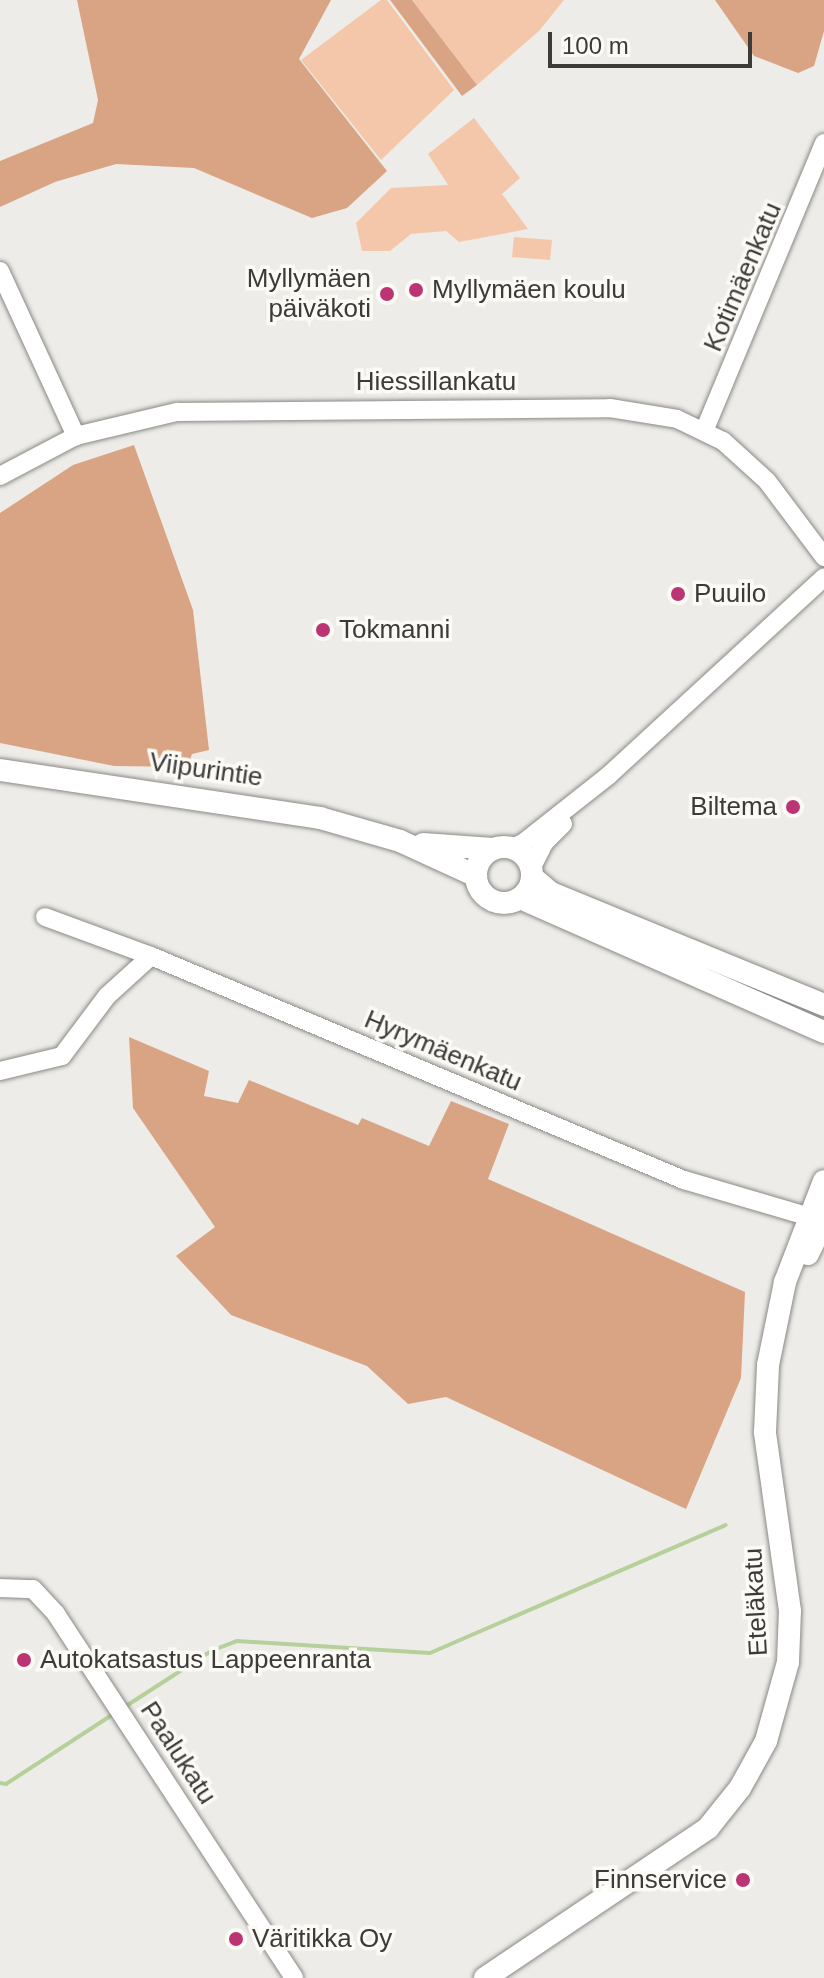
<!DOCTYPE html>
<meta charset="utf-8">
<style>
body{margin:0}
#map{position:relative;width:824px;height:1978px;overflow:hidden;background:#eeece8;font-family:Arial,sans-serif}
div>[style]{position:absolute}
[style*='--x']{left:calc(var(--x)*1px);top:calc(var(--y)*1px);width:calc(var(--w)*1px);rotate:calc(var(--a)*1deg)}
.green>*{inset:0;background:#f4c7ab}
.forest>*{inset:0;background:#d9a483}
.stream>*{height:4px;margin:-2px;padding:0 2px;transform-origin:2px;border-radius:2px;background:#b6d09b}
.roads{filter:drop-shadow(0 0 2px #8a8985) drop-shadow(0 0 2px #8a8985)}
.minor>*{height:18px;margin:-9px;padding:0 9px;transform-origin:9px;border-radius:9px;background:#fff}
.major>*{height:22px;margin:-11px;padding:0 11px;transform-origin:11px;border-radius:11px;background:#fff}
.major>.ring{margin:-11px;padding:0;box-sizing:content-box;background:none;border:22px solid #fff;border-radius:50%}
.dots>*{width:22px;height:22px;translate:-50% -50%;box-sizing:border-box;border:4px solid #fbfaf5;border-radius:50%}
span{translate:-50% -50%;white-space:nowrap;text-align:center;line-height:1.15;-webkit-text-stroke:7px #fbfaf5;paint-order:stroke}
.street-label{font-size:26px;color:#3c3b3a}
.poi-label{font-size:26px;color:#3c3b3a}
.right{translate:-100% -50%;text-align:right}
.left{translate:0 -50%;text-align:left}
.scale{position:absolute;left:548px;top:32px;width:204px;height:36px;box-sizing:border-box;border:4px solid #3c3b3a;border-top:0;padding-left:10px;font-size:24px;line-height:28px;white-space:nowrap;color:#3c3b3a;-webkit-text-stroke:6px #fbfaf5;paint-order:stroke}
</style>
<div id="map">
<div class="green">
<i style="clip-path:polygon(381px 0,387px 0,454px 90px,381px 160px,301px 60px)"></i>
<i style="clip-path:polygon(412px 0,564px 0,539px 31px,477px 85px)"></i>
<i style="clip-path:polygon(474px 118px,520px 178px,502px 194px,528px 229px,459px 242px,446px 231px,411px 234px,390px 251px,362px 251px,356px 223px,391px 188px,448px 185px,428px 154px)"></i>
<i style="clip-path:polygon(514px 237px,552px 240px,550px 260px,512px 257px)"></i>
</div>
<div class="forest">
<i style="clip-path:polygon(77px 0,331px 0,299px 59px,387px 171px,347px 208px,312px 218px,194px 168px,116px 164px,55px 182px,0 207px,0 161px,93px 123px,98px 100px)"></i>
<i style="clip-path:polygon(390px 0,412px 0,477px 85px,462px 96px)"></i>
<i style="clip-path:polygon(715px 0,824px 0,824px 31px,814px 66px,798px 73px,754px 56px)"></i>
<i style="clip-path:polygon(134px 445px,193px 610px,209px 750px,192px 754px,188px 767px,114px 766px,0 743px,0 513px,73px 465px)"></i>
<i style="clip-path:polygon(129px 1037px,209px 1071px,204px 1096px,238px 1103px,249px 1080px,358px 1125px,362px 1118px,429px 1146px,451px 1101px,509px 1124px,488px 1179px,745px 1292px,741px 1378px,686px 1509px,446px 1397px,408px 1404px,367px 1366px,231px 1315px,176px 1256px,215px 1227px,133px 1108px)"></i>
</div>
<div class="stream">
<i style="--x:123;--y:1708;--w:105;--a:-32.9"></i>
<i style="--x:211;--y:1651;--w:28;--a:-21"></i>
<i style="--x:237;--y:1641;--w:193;--a:3.6"></i>
<i style="--x:430;--y:1653;--w:322;--a:-23.4"></i>
<i style="--x:0;--y:1783;--w:6;--a:9"></i>
<i style="--x:6;--y:1784;--w:130;--a:-33.1"></i>
</div>
<div class="roads">
<div class="minor">
<i style="--x:0;--y:271;--w:182;--a:65.3"></i>
<i style="--x:705;--y:429;--w:310;--a:-67.4"></i>
<i style="--x:0;--y:476;--w:86;--a:-27.8"></i>
<i style="--x:76;--y:436;--w:104;--a:-13.4"></i>
<i style="--x:177;--y:412;--w:433;--a:-0.5"></i>
<i style="--x:610;--y:408;--w:68;--a:9.3"></i>
<i style="--x:677;--y:419;--w:51;--a:25.6"></i>
<i style="--x:723;--y:441;--w:59;--a:42.3"></i>
<i style="--x:767;--y:481;--w:95;--a:53.1"></i>
<i style="--x:511;--y:848;--w:13;--a:-23"></i>
<i style="--x:523;--y:843;--w:110;--a:-38.3"></i>
<i style="--x:609;--y:775;--w:292;--a:-42.6"></i>
<i style="--x:531;--y:869;--w:29;--a:-63"></i>
<i style="--x:544;--y:843;--w:27;--a:-45"></i>
<i style="--x:45;--y:917;--w:113;--a:20.2"></i>
<i style="--x:151;--y:956;--w:578;--a:22.8"></i>
<i style="--x:684;--y:1180;--w:145;--a:16.4"></i>
<i style="--x:0;--y:1071;--w:64;--a:-13.6"></i>
<i style="--x:62;--y:1056;--w:75;--a:-53.1"></i>
<i style="--x:107;--y:996;--w:59;--a:-42.3"></i>
<i style="--x:0;--y:1588;--w:33;--a:2"></i>
<i style="--x:33;--y:1589;--w:34;--a:47"></i>
<i style="--x:56;--y:1614;--w:435;--a:56.8"></i>
</div>
<div class="major">
<i style="--x:0;--y:770;--w:324;--a:8.5"></i>
<i style="--x:320;--y:818;--w:83;--a:16"></i>
<i style="--x:400;--y:841;--w:84;--a:24.7"></i>
<i style="--x:423;--y:844;--w:70;--a:4.1"></i>
<i class="ring" style="left:476px;top:847px;width:34px;height:34px"></i>
<i style="--x:532;--y:877;--w:25;--a:40"></i>
<i style="--x:551;--y:893;--w:295;--a:22.3"></i>
<i style="--x:520;--y:898;--w:332;--a:23.8"></i>
<i style="--x:808;--y:1254;--w:37;--a:-64"></i>
<i style="--x:485;--y:1978;--w:269;--a:-33.9"></i>
<i style="--x:708;--y:1828;--w:51;--a:-51.3"></i>
<i style="--x:740;--y:1788;--w:54;--a:-61"></i>
<i style="--x:766;--y:1741;--w:82;--a:-74.4"></i>
<i style="--x:788;--y:1662;--w:51;--a:-87.8"></i>
<i style="--x:790;--y:1611;--w:181;--a:-98"></i>
<i style="--x:765;--y:1432;--w:67;--a:-87.4"></i>
<i style="--x:768;--y:1365;--w:85;--a:-78.4"></i>
<i style="--x:785;--y:1282;--w:108;--a:-68.9"></i>
</div>
</div>
<div class="dots">
<i style="left:416px;top:290px;background:#bc3573"></i>
<i style="left:387px;top:294px;background:#bc3573"></i>
<i style="left:678px;top:594px;background:#bc3573"></i>
<i style="left:323px;top:630px;background:#bc3573"></i>
<i style="left:793px;top:807px;background:#bc3573"></i>
<i style="left:24px;top:1660px;background:#bc3573"></i>
<i style="left:743px;top:1880px;background:#bc3573"></i>
<i style="left:236px;top:1939px;background:#bc3573"></i>
</div>
<div class="street-label">
<span style="left:743px;top:277px;rotate:-67deg">Kotimäenkatu</span>
<span style="left:436px;top:382px">Hiessillankatu</span>
<span style="left:206px;top:770px;rotate:8deg">Viipurintie</span>
<span style="left:443px;top:1051px;rotate:23deg">Hyrymäenkatu</span>
<span style="left:756px;top:1602px;rotate:-93deg">Eteläkatu</span>
<span style="left:178px;top:1753px;rotate:57deg">Paalukatu</span>
</div>
<div class="poi-label">
<span class="right" style="left:371px;top:294px">Myllymäen<br>päiväkoti</span>
<span class="left" style="left:432px;top:290px">Myllymäen koulu</span>
<span class="left" style="left:694px;top:594px">Puuilo</span>
<span class="left" style="left:339px;top:630px">Tokmanni</span>
<span class="right" style="left:777px;top:807px">Biltema</span>
<span class="left" style="left:40px;top:1660px">Autokatsastus Lappeenranta</span>
<span class="right" style="left:727px;top:1880px">Finnservice</span>
<span class="left" style="left:252px;top:1939px">Väritikka Oy</span>
</div>
<div class="scale">100 m</div>
</div>
